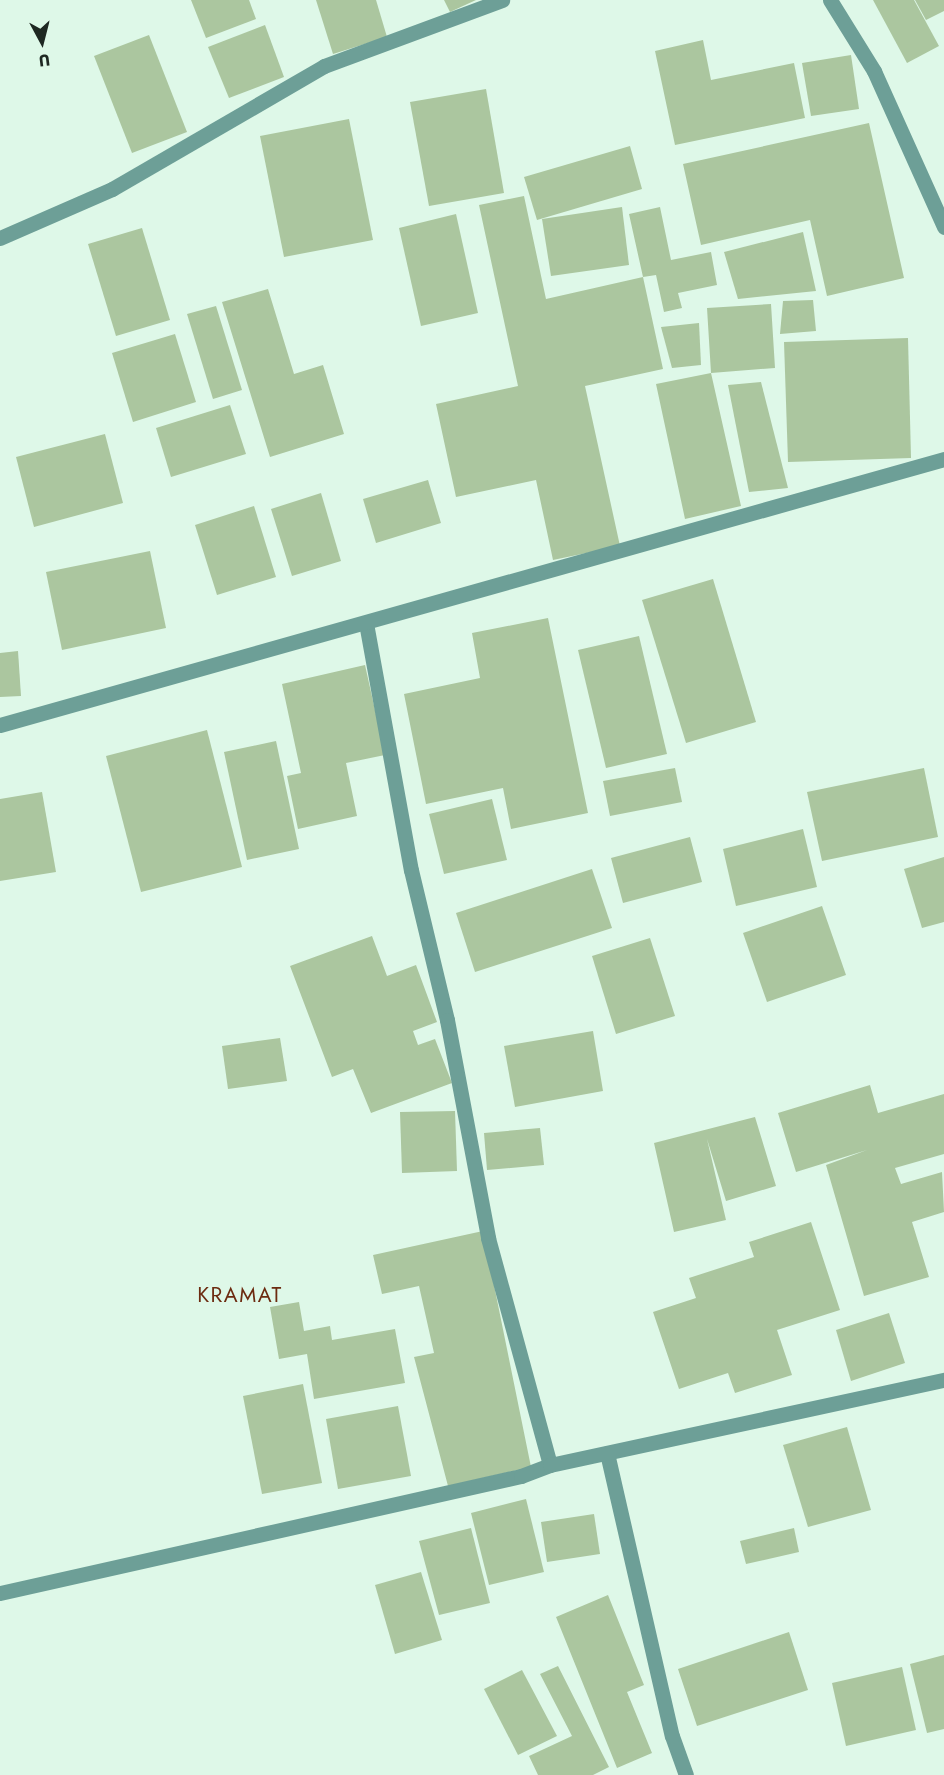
<!DOCTYPE html>
<style>
body{margin:0}
#map{position:relative;width:944px;height:1775px;overflow:hidden;background:#def8e8;font-family:Jost,sans-serif}
div>[style]{position:absolute}
[style*='--x']{left:calc(var(--x)*1px);top:calc(var(--y)*1px);width:calc(var(--w)*1px);rotate:calc(var(--a)*1deg)}
.building>*{inset:0;background:#abc69f}
.minor>*{height:15px;margin:-7.5px;padding:0 7.5px;transform-origin:7.5px;border-radius:7.5px;background:#6d9f97}
.tertiary>*{height:15px;margin:-7.5px;padding:0 7.5px;transform-origin:7.5px;border-radius:7.5px;background:#6d9f97}
span{translate:-50% -50%;white-space:nowrap;text-align:center;line-height:1.15;-webkit-text-stroke:4.5px #def8e8;paint-order:stroke}
.quarter-label{font-size:21px;color:#6c2b10;letter-spacing:1.5px}
.north{position:absolute;left:12px;top:12px;width:60px;height:60px;-webkit-text-stroke:4px #def8e8;paint-order:stroke;rotate:173deg;font-size:16px;font-weight:700;line-height:24px;text-align:center;color:#1e2822}
.north::after{content:'';display:block;margin:auto;width:21px;height:27px;background:#1e2822;clip-path:polygon(50% 0,100% 100%,50% 72%,0 100%)}
</style>
<div id="map">
<div class="building">
<i style="clip-path:polygon(191px 0,249px 0,256px 19px,206px 38px)"></i>
<i style="clip-path:polygon(316px 0,376px 0,387px 37px,333px 54px)"></i>
<i style="clip-path:polygon(444px 0,476px 0,450px 12px)"></i>
<i style="clip-path:polygon(873px 0,914px 0,939px 46px,907px 63px)"></i>
<i style="clip-path:polygon(915px 0,944px 0,944px 11px,926px 20px)"></i>
<i style="clip-path:polygon(265px 25px,284px 77px,229px 98px,208px 47px)"></i>
<i style="clip-path:polygon(149px 35px,187px 132px,132px 153px,94px 56px)"></i>
<i style="clip-path:polygon(703px 40px,711px 80px,794px 63px,805px 118px,675px 145px,655px 51px)"></i>
<i style="clip-path:polygon(851px 55px,859px 109px,811px 116px,802px 63px)"></i>
<i style="clip-path:polygon(486px 89px,504px 193px,429px 206px,410px 102px)"></i>
<i style="clip-path:polygon(349px 119px,373px 240px,284px 257px,260px 136px)"></i>
<i style="clip-path:polygon(869px 123px,904px 278px,827px 296px,810px 220px,701px 245px,683px 164px)"></i>
<i style="clip-path:polygon(630px 146px,642px 189px,537px 220px,524px 177px)"></i>
<i style="clip-path:polygon(524px 196px,546px 299px,643px 277px,663px 369px,585px 386px,620px 546px,553px 560px,536px 480px,456px 497px,436px 404px,518px 386px,479px 205px)"></i>
<i style="clip-path:polygon(622px 207px,629px 265px,551px 276px,542px 219px)"></i>
<i style="clip-path:polygon(660px 207px,671px 260px,711px 252px,717px 285px,678px 293px,682px 308px,664px 312px,656px 275px,643px 277px,629px 214px)"></i>
<i style="clip-path:polygon(456px 214px,478px 313px,421px 326px,399px 228px)"></i>
<i style="clip-path:polygon(142px 228px,170px 320px,116px 336px,88px 244px)"></i>
<i style="clip-path:polygon(803px 232px,816px 291px,738px 299px,724px 252px)"></i>
<i style="clip-path:polygon(268px 289px,294px 374px,323px 365px,344px 434px,270px 457px,222px 302px)"></i>
<i style="clip-path:polygon(813px 300px,816px 331px,780px 334px,783px 301px)"></i>
<i style="clip-path:polygon(771px 304px,775px 368px,711px 373px,741px 506px,685px 519px,656px 384px,711px 373px,707px 308px)"></i>
<i style="clip-path:polygon(216px 306px,242px 390px,213px 399px,187px 314px)"></i>
<i style="clip-path:polygon(699px 323px,701px 365px,672px 368px,661px 327px)"></i>
<i style="clip-path:polygon(175px 334px,196px 402px,133px 422px,112px 353px)"></i>
<i style="clip-path:polygon(908px 338px,911px 458px,788px 462px,784px 342px)"></i>
<i style="clip-path:polygon(761px 382px,788px 488px,749px 492px,728px 385px)"></i>
<i style="clip-path:polygon(230px 405px,246px 454px,171px 477px,156px 428px)"></i>
<i style="clip-path:polygon(105px 434px,123px 503px,34px 527px,16px 457px)"></i>
<i style="clip-path:polygon(428px 480px,441px 523px,376px 543px,363px 499px)"></i>
<i style="clip-path:polygon(321px 493px,341px 561px,292px 576px,271px 509px)"></i>
<i style="clip-path:polygon(254px 506px,276px 577px,217px 595px,195px 525px)"></i>
<i style="clip-path:polygon(150px 551px,166px 628px,62px 650px,46px 572px)"></i>
<i style="clip-path:polygon(713px 579px,756px 722px,686px 743px,642px 600px)"></i>
<i style="clip-path:polygon(548px 618px,588px 813px,511px 829px,503px 788px,426px 804px,404px 694px,480px 678px,472px 633px)"></i>
<i style="clip-path:polygon(639px 636px,667px 754px,606px 768px,578px 650px)"></i>
<i style="clip-path:polygon(18px 651px,21px 696px,0 697px,0 653px)"></i>
<i style="clip-path:polygon(365px 665px,385px 755px,346px 763px,357px 816px,298px 829px,287px 776px,301px 773px,282px 684px)"></i>
<i style="clip-path:polygon(207px 730px,242px 867px,141px 892px,106px 756px)"></i>
<i style="clip-path:polygon(276px 741px,299px 849px,247px 860px,224px 752px)"></i>
<i style="clip-path:polygon(675px 768px,682px 802px,610px 816px,603px 781px)"></i>
<i style="clip-path:polygon(924px 768px,938px 837px,822px 861px,807px 792px)"></i>
<i style="clip-path:polygon(42px 792px,56px 872px,0 881px,0 799px)"></i>
<i style="clip-path:polygon(492px 799px,507px 860px,444px 874px,429px 814px)"></i>
<i style="clip-path:polygon(803px 829px,817px 887px,736px 906px,723px 849px)"></i>
<i style="clip-path:polygon(690px 837px,702px 882px,623px 903px,611px 858px)"></i>
<i style="clip-path:polygon(944px 857px,944px 922px,922px 928px,904px 869px)"></i>
<i style="clip-path:polygon(592px 869px,612px 928px,475px 972px,456px 913px)"></i>
<i style="clip-path:polygon(822px 906px,846px 975px,767px 1002px,743px 933px)"></i>
<i style="clip-path:polygon(372px 936px,387px 976px,416px 965px,437px 1022px,413px 1031px,418px 1045px,435px 1039px,452px 1083px,371px 1113px,353px 1069px,332px 1077px,290px 966px)"></i>
<i style="clip-path:polygon(650px 938px,675px 1016px,616px 1034px,592px 956px)"></i>
<i style="clip-path:polygon(593px 1031px,603px 1091px,515px 1107px,504px 1046px)"></i>
<i style="clip-path:polygon(280px 1038px,287px 1081px,228px 1089px,222px 1046px)"></i>
<i style="clip-path:polygon(870px 1085px,878px 1113px,944px 1094px,944px 1154px,895px 1168px,901px 1184px,942px 1172px,944px 1212px,912px 1222px,929px 1277px,864px 1296px,826px 1165px,867px 1150px,796px 1172px,778px 1113px)"></i>
<i style="clip-path:polygon(455px 1111px,457px 1171px,402px 1173px,400px 1112px)"></i>
<i style="clip-path:polygon(755px 1117px,776px 1186px,726px 1201px,707px 1139px,726px 1220px,674px 1232px,654px 1143px)"></i>
<i style="clip-path:polygon(540px 1128px,544px 1165px,487px 1170px,484px 1133px)"></i>
<i style="clip-path:polygon(811px 1222px,840px 1310px,777px 1330px,792px 1375px,735px 1393px,728px 1373px,679px 1389px,653px 1312px,696px 1298px,689px 1278px,754px 1257px,749px 1242px)"></i>
<i style="clip-path:polygon(483px 1231px,531px 1467px,448px 1486px,414px 1357px,434px 1353px,419px 1286px,382px 1294px,373px 1255px)"></i>
<i style="clip-path:polygon(299px 1302px,304px 1331px,330px 1326px,332px 1340px,395px 1329px,405px 1383px,314px 1399px,307px 1354px,279px 1359px,270px 1307px)"></i>
<i style="clip-path:polygon(889px 1313px,905px 1363px,851px 1381px,836px 1330px)"></i>
<i style="clip-path:polygon(303px 1384px,322px 1483px,262px 1494px,243px 1396px)"></i>
<i style="clip-path:polygon(398px 1406px,411px 1476px,338px 1489px,326px 1419px)"></i>
<i style="clip-path:polygon(847px 1427px,871px 1510px,808px 1527px,783px 1445px)"></i>
<i style="clip-path:polygon(526px 1499px,544px 1572px,489px 1585px,471px 1513px)"></i>
<i style="clip-path:polygon(594px 1514px,600px 1554px,547px 1562px,541px 1522px)"></i>
<i style="clip-path:polygon(471px 1528px,490px 1603px,439px 1615px,419px 1541px)"></i>
<i style="clip-path:polygon(794px 1528px,799px 1552px,746px 1564px,740px 1541px)"></i>
<i style="clip-path:polygon(421px 1572px,442px 1640px,395px 1654px,375px 1585px)"></i>
<i style="clip-path:polygon(608px 1595px,644px 1685px,627px 1692px,652px 1753px,617px 1768px,556px 1617px)"></i>
<i style="clip-path:polygon(789px 1632px,808px 1690px,697px 1726px,678px 1669px)"></i>
<i style="clip-path:polygon(944px 1655px,944px 1729px,927px 1733px,910px 1664px)"></i>
<i style="clip-path:polygon(558px 1666px,609px 1767px,593px 1775px,538px 1775px,529px 1756px,572px 1736px,540px 1674px)"></i>
<i style="clip-path:polygon(902px 1667px,916px 1730px,846px 1746px,832px 1683px)"></i>
<i style="clip-path:polygon(522px 1670px,557px 1736px,518px 1755px,484px 1689px)"></i>
</div>
<div class="minor">
<i style="--x:0;--y:238;--w:122;--a:-23.6"></i>
<i style="--x:112;--y:189;--w:245;--a:-30.1"></i>
<i style="--x:324;--y:66;--w:190;--a:-20.3"></i>
<i style="--x:366;--y:623;--w:251;--a:79.7"></i>
<i style="--x:411;--y:870;--w:154;--a:76.5"></i>
<i style="--x:447;--y:1020;--w:222;--a:79.3"></i>
<i style="--x:488;--y:1238;--w:235;--a:74.7"></i>
<i style="--x:607;--y:1453;--w:290;--a:77.1"></i>
<i style="--x:672;--y:1736;--w:41;--a:70.3"></i>
<i style="--x:0;--y:1593;--w:534;--a:-12.66"></i>
<i style="--x:521;--y:1476;--w:31;--a:-21"></i>
<i style="--x:550;--y:1465;--w:403;--a:-12.2"></i>
</div>
<div class="tertiary">
<i style="--x:830;--y:0;--w:84;--a:58.2"></i>
<i style="--x:874;--y:71;--w:171;--a:65.8"></i>
<i style="--x:0;--y:725;--w:981;--a:-15.74"></i>
</div>
<div class="quarter-label">
<span style="left:240px;top:1295px">KRAMAT</span>
</div>
<div class="north">U</div>
</div>
